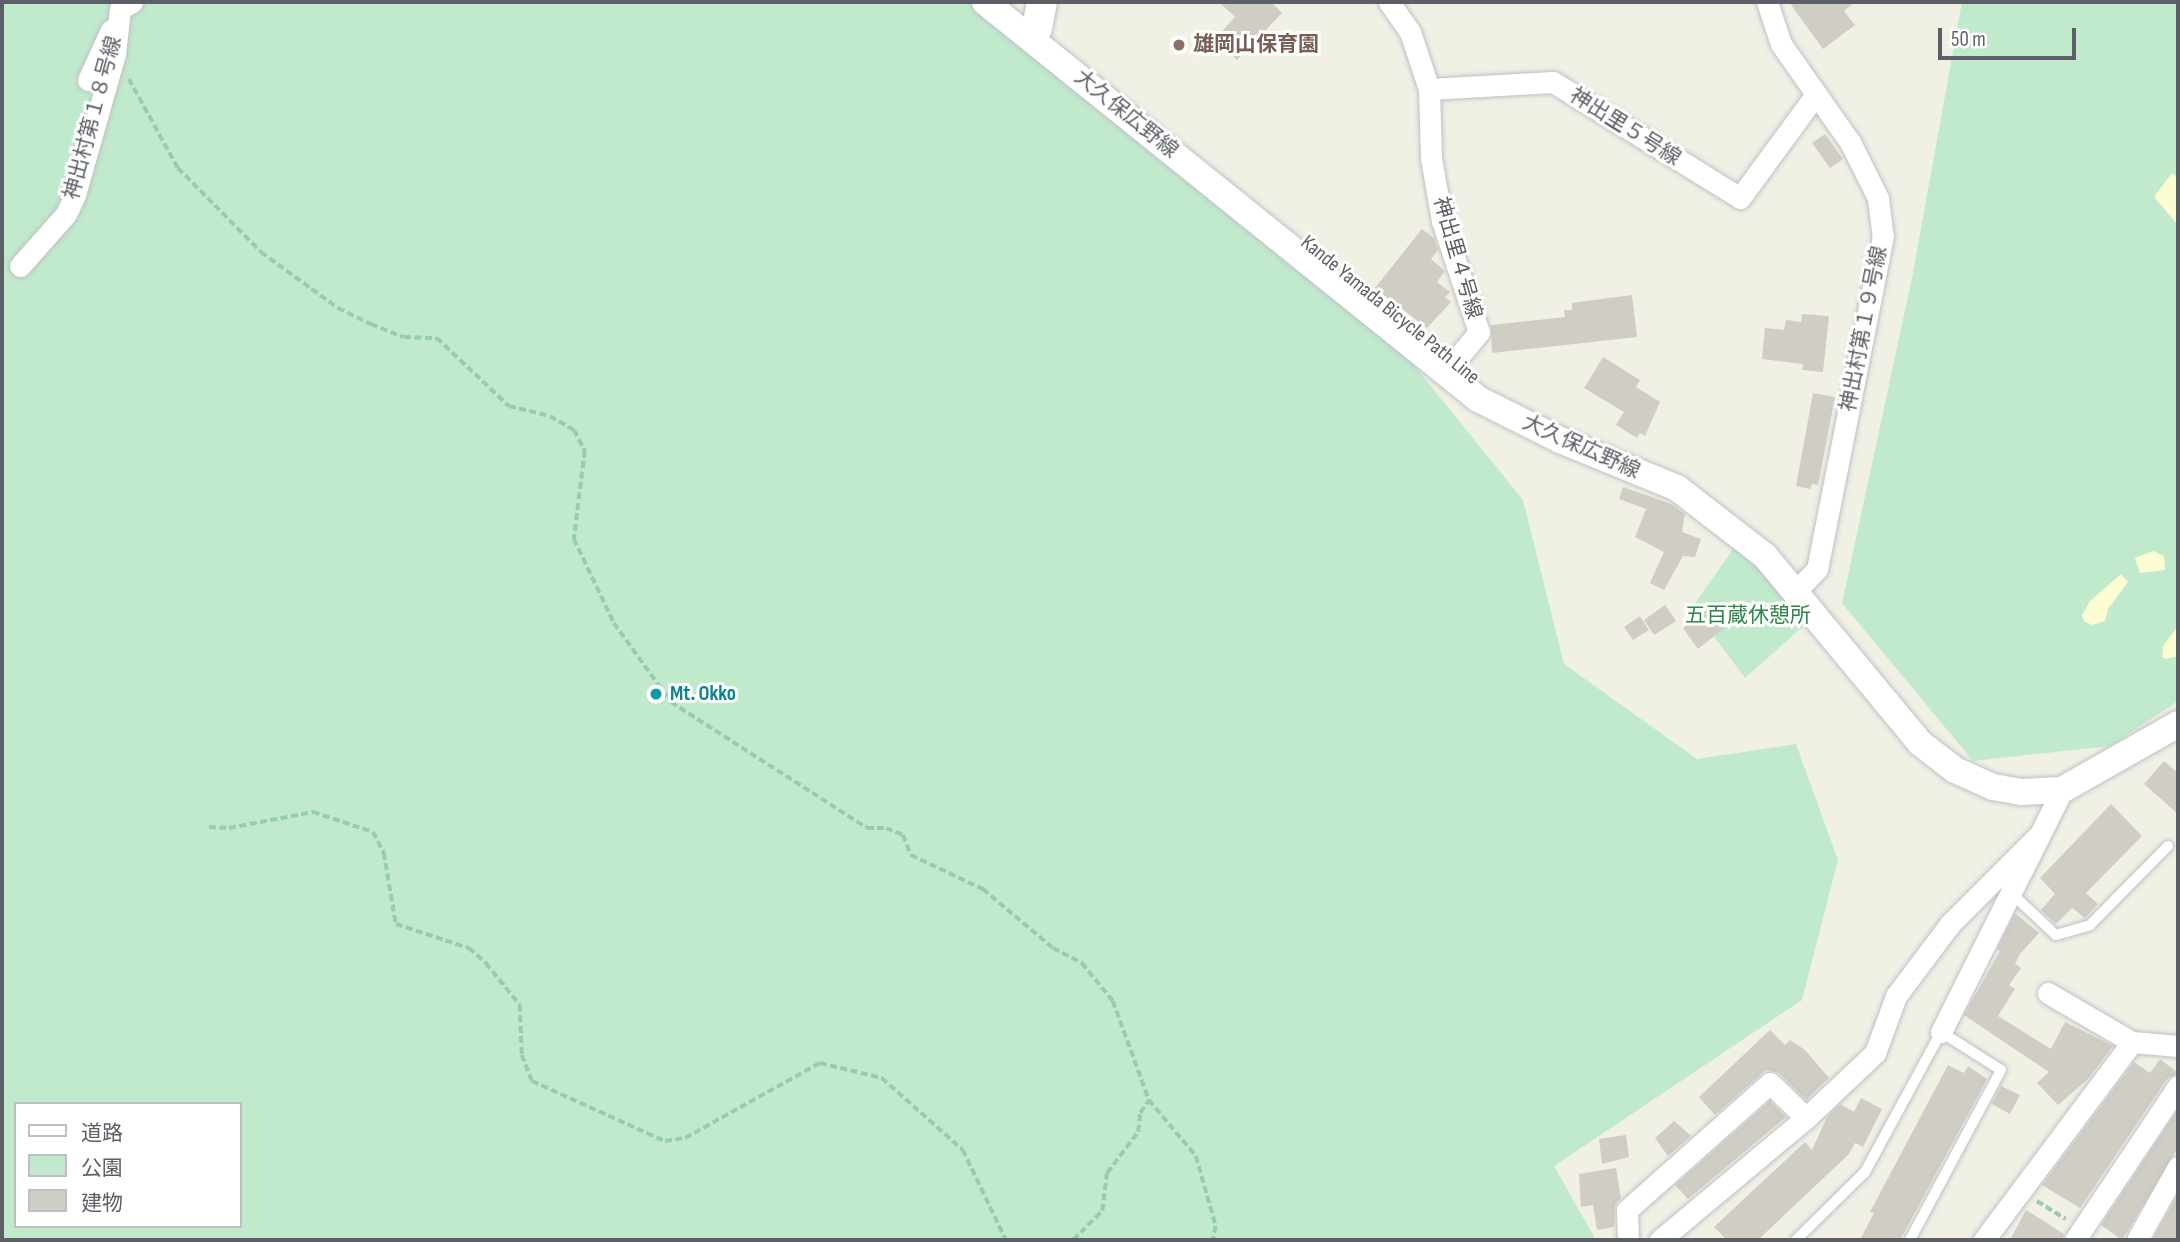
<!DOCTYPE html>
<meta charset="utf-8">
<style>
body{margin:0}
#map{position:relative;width:2180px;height:1242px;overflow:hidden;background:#f0f0e5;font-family:"Sofia Sans Condensed","Noto Sans JP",sans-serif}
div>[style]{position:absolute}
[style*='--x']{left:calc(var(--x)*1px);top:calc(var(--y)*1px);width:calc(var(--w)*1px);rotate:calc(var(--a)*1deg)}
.green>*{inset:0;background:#c0eacb}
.sand>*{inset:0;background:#fcfdd3}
.building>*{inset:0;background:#cfcdc4}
.path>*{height:3.5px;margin-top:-1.75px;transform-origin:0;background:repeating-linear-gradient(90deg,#98cbb4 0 7px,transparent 0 10.5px)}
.roads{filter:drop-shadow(0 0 2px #bfc0c7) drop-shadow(0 0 2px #bfc0c7)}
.service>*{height:10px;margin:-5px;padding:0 5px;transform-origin:5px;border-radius:5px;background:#fff}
.minor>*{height:21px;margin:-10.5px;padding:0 10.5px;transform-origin:10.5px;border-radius:10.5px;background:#fff}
.tertiary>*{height:26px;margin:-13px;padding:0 13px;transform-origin:13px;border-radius:13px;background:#fff}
.secondary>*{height:30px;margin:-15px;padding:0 15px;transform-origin:15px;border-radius:15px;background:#fff}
.dots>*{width:19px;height:19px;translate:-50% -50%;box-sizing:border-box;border:4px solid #fff;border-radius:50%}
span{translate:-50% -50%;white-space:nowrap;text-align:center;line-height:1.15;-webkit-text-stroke:6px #fff;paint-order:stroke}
.education-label{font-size:21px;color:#785e54;font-weight:700}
.left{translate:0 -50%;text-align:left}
.street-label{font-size:21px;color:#5d5f67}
.park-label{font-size:21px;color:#2e8548}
.culture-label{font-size:21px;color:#0d838f;font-weight:700}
.frame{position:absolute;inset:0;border:4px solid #5d5f67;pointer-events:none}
.legend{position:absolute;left:14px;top:1102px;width:228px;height:126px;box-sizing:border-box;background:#fff;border:2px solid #bebfc2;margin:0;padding:9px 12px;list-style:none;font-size:21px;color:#5d5f67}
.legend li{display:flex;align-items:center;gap:14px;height:35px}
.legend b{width:35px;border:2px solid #bebfc2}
.scale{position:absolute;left:1938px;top:28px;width:138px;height:32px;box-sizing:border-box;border:4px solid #5d5f67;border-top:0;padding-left:9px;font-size:21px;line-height:24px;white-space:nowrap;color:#5d5f67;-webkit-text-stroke:5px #fff;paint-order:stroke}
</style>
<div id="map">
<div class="green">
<i style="clip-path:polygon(evenodd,2px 2px,970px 2px,1400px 348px,1523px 500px,1564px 664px,1697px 759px,1796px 744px,1838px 860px,1802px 1000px,1554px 1166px,1596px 1240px,2px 1240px,2px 2px,16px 1104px,240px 1104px,240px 1226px,16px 1226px,16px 1104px)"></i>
<i style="clip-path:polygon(1962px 2px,2178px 2px,2178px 701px,2110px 746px,1973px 761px,1842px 603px,1912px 278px)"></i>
<i style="clip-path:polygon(1734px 548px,1767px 576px,1806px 624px,1745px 678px,1692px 607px)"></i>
</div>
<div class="sand">
<i style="clip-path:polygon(2172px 173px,2178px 178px,2178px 225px,2154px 197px)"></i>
<i style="clip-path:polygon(2153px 551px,2164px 556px,2165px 570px,2140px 573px,2135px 558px)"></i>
<i style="clip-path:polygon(2121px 574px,2128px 582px,2108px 609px,2105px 621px,2092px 625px,2084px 621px,2082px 615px,2090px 601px)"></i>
<i style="clip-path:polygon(2178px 626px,2178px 656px,2166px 659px,2162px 657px,2163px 646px)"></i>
</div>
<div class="building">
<i style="clip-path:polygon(1219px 2px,1271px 2px,1282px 13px,1237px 60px,1215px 39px,1235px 17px)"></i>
<i style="clip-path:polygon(1789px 2px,1855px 2px,1844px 11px,1855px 25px,1823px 49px)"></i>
<i style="clip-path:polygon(1825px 134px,1843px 159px,1830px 168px,1812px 143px)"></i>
<i style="clip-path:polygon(1422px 229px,1434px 238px,1438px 250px,1431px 259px,1445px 271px,1437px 282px,1450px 292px,1445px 297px,1451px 302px,1427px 328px,1375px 288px)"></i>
<i style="clip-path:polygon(1632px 295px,1637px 337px,1492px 353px,1491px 325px,1565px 317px,1564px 310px,1572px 310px,1572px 303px)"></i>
<i style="clip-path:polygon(1802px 314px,1829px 316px,1823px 372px,1802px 370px,1803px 364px,1762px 359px,1765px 328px,1784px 330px,1786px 320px,1801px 322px)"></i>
<i style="clip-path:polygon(1603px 357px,1640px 380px,1636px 387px,1660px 402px,1645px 436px,1640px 433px,1637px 438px,1616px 425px,1624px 412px,1584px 388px)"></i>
<i style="clip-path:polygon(1813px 393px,1835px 397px,1818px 485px,1812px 484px,1810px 489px,1796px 486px)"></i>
<i style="clip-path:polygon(1623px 487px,1671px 504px,1685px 514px,1682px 532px,1701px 539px,1695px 557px,1683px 556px,1664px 590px,1650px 583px,1664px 552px,1635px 537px,1646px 509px,1619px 499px)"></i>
<i style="clip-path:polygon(1665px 605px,1676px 621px,1654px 635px,1644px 620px)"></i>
<i style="clip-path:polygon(1709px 608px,1724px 628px,1698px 649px,1683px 628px)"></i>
<i style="clip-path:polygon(1640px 616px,1649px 630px,1633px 640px,1624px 627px)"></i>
<i style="clip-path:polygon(2164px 761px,2178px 773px,2178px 814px,2144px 784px)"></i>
<i style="clip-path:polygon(2111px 804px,2142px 836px,2086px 893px,2098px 904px,2085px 918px,2072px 908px,2056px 924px,2041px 910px,2055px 894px,2040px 878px)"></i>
<i style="clip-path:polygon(2015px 913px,2039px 933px,2020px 954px,2015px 964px,2021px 968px,2009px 985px,2015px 989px,1998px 1016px,2051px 1049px,2065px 1022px,2113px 1046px,2087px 1080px,2058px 1105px,2037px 1083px,2049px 1072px,1964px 1015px,2000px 951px,1997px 949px)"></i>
<i style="clip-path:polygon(1770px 1030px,1785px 1045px,1790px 1040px,1805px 1050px,1829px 1078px,1806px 1100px,1779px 1073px,1766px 1070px,1715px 1115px,1699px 1097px)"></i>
<i style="clip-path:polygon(2160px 1059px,2178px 1073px,2167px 1079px,2080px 1208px,2042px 1185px,2134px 1062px,2150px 1073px)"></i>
<i style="clip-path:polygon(1948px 1065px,1964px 1073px,1968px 1066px,1987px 1079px,1900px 1240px,1860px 1240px,1874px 1213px,1870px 1212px)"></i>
<i style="clip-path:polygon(2001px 1086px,2020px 1095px,2010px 1114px,1992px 1104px)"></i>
<i style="clip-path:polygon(1861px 1098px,1882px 1109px,1863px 1147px,1855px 1143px,1849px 1154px,1758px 1240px,1727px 1240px,1714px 1227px,1805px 1142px,1812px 1150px,1827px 1117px,1840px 1104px,1854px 1112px)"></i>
<i style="clip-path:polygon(1770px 1101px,1786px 1117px,1688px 1199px,1675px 1185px)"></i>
<i style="clip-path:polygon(2178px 1109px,2178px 1148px,2122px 1240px,2101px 1225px)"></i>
<i style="clip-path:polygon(1674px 1121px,1691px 1136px,1668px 1156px,1655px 1138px)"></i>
<i style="clip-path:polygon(1626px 1135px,1629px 1157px,1602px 1164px,1599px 1139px)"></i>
<i style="clip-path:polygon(1616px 1168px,1621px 1198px,1615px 1205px,1614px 1227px,1597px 1230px,1593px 1205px,1581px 1207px,1579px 1174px)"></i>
<i style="clip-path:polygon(2176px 1198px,2178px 1240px,2152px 1240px)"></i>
<i style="clip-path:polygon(2026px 1210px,2064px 1234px,2062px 1240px,2010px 1240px)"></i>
</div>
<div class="path">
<i style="--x:129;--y:79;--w:102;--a:61.2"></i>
<i style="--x:178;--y:168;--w:118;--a:45.3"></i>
<i style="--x:261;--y:252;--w:95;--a:36"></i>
<i style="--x:338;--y:308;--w:37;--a:26"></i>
<i style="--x:371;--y:324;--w:35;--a:22"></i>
<i style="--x:404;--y:337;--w:33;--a:2"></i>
<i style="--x:437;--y:338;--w:99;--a:43.4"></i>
<i style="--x:509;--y:406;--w:42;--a:13.7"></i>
<i style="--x:550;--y:416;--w:28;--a:30"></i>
<i style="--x:574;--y:430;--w:24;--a:62"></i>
<i style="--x:585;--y:451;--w:89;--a:97.1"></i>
<i style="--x:574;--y:539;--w:93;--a:64.5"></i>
<i style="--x:614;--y:623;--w:97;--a:54.2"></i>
<i style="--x:671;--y:702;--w:233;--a:32.7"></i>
<i style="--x:867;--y:828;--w:19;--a:0"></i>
<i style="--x:886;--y:828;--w:18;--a:22"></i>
<i style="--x:903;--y:835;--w:22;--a:68"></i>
<i style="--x:911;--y:855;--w:80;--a:25.3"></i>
<i style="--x:983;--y:889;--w:92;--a:40.1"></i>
<i style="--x:1053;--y:948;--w:33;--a:27"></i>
<i style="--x:1082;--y:963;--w:49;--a:50.8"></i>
<i style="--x:1113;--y:1001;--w:105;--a:70"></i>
<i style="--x:1149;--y:1100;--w:73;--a:50"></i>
<i style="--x:1196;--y:1156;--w:73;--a:74.1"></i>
<i style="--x:1216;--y:1226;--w:14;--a:102"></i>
<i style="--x:209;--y:827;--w:20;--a:3"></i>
<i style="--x:229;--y:828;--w:86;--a:-10.8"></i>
<i style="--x:313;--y:812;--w:63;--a:18.4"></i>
<i style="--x:373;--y:832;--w:24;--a:62"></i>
<i style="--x:384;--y:853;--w:72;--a:80.4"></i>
<i style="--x:396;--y:924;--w:77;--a:18.2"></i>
<i style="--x:469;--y:948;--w:23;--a:41"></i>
<i style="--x:486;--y:963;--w:54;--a:51"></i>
<i style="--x:520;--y:1005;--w:50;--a:87.7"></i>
<i style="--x:522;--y:1055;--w:28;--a:69"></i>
<i style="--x:532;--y:1081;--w:146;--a:24.3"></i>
<i style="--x:665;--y:1141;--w:20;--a:-9"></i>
<i style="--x:685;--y:1138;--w:154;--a:-29.1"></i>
<i style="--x:820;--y:1063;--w:64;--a:13.6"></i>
<i style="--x:882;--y:1078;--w:108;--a:41.6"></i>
<i style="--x:963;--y:1150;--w:100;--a:64.5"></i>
<i style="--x:2037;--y:1201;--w:34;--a:32"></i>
<i style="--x:1073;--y:1240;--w:41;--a:-45"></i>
<i style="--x:1102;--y:1211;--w:38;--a:-83"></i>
<i style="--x:1107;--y:1173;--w:51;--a:-52.9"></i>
<i style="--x:1138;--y:1132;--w:19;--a:-84"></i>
<i style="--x:1140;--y:1113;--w:16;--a:-55"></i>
</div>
<div class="roads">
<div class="service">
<i style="--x:2010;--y:892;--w:63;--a:43.1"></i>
<i style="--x:2056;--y:935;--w:35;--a:-16"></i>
<i style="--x:2090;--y:925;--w:111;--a:-45.4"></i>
<i style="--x:1796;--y:1240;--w:97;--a:-44.6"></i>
<i style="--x:1865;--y:1172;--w:159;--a:-61.5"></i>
<i style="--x:1941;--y:1032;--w:71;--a:32.3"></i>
<i style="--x:2001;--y:1070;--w:193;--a:118.2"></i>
</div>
<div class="minor">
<i style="--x:1389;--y:2;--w:37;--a:55"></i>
<i style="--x:1410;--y:32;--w:60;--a:71.6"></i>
<i style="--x:1429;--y:89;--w:124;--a:-3.2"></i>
<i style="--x:1553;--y:82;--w:220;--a:31.8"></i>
<i style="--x:1740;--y:198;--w:129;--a:-53.8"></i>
<i style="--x:1767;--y:2;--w:44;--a:71.6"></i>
<i style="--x:1781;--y:44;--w:120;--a:54.9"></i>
<i style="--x:1850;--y:142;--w:63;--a:63.4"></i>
<i style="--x:1878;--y:198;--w:38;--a:83"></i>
<i style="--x:1883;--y:236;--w:339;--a:101.2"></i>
<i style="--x:1817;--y:569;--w:32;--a:134"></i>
<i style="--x:88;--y:80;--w:55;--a:-65.3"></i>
<i style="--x:1429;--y:89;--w:69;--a:88.3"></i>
<i style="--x:1431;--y:158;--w:64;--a:80.1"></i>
<i style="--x:1442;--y:221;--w:117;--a:71.6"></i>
<i style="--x:1479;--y:332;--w:53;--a:129.7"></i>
<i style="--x:20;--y:266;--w:69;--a:-48.5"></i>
<i style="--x:66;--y:214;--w:21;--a:-65"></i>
<i style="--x:75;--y:195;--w:147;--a:-74.2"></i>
<i style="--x:115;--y:54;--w:45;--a:-83.7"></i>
<i style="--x:120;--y:9;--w:14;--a:-30"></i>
<i style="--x:2048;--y:993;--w:97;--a:30.3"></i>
<i style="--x:1941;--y:1032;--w:271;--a:-63.4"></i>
<i style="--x:1628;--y:1240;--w:30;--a:-92"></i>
<i style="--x:1627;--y:1210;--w:191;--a:-41.6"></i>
<i style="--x:1770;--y:1083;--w:50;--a:44.2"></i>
<i style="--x:1660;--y:1240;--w:190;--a:-39.9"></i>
<i style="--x:1806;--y:1118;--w:95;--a:-43.3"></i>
<i style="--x:1875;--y:1053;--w:61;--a:-69.8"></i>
<i style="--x:1896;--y:996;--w:90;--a:-53.1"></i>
<i style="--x:1950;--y:924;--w:123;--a:-45"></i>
<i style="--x:1984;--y:1240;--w:247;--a:-53.2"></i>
<i style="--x:2132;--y:1042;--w:46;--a:5"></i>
<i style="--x:2075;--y:1240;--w:185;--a:-56.2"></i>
<i style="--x:2137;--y:1240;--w:84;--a:-60.7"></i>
</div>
<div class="tertiary">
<i style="--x:985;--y:2;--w:633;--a:38.84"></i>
<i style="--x:1478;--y:399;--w:92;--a:26.6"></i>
<i style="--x:1560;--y:440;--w:126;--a:22.3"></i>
<i style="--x:1677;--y:488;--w:111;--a:37.7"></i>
<i style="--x:1765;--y:556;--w:243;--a:50.3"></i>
<i style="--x:1920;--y:743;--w:44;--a:37.6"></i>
<i style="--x:1955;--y:770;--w:42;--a:24.1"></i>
<i style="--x:1993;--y:787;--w:29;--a:10"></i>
<i style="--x:2022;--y:792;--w:40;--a:-2.9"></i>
<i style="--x:2062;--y:790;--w:133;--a:-29.6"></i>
</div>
<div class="secondary">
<i style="--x:1037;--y:28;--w:26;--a:-79"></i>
</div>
</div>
<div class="dots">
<i style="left:1179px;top:45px;background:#8d6e63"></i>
<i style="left:656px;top:694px;background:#0f9aa8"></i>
</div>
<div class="education-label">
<span class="left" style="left:1193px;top:45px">雄岡山保育園</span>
</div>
<div class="street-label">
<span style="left:1126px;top:114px;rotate:39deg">大久保広野線</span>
<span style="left:93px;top:118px;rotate:-75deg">神出村第１８号線</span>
<span style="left:1625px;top:127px;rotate:32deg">神出里５号線</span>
<span style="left:1457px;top:258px;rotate:74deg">神出里４号線</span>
<span style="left:1390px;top:310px;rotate:39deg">Kande Yamada Bicycle Path Line</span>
<span style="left:1864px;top:329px;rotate:-79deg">神出村第１９号線</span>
<span style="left:1581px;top:447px;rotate:24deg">大久保広野線</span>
</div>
<div class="park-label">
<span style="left:1748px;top:616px">五百蔵休憩所</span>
</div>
<div class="culture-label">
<span class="left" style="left:670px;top:694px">Mt. Okko</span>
</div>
<div class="frame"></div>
<ul class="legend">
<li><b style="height:9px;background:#fff"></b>道路</li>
<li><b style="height:19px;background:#c0eacb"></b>公園</li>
<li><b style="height:19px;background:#cfcdc4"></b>建物</li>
</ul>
<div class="scale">50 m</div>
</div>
